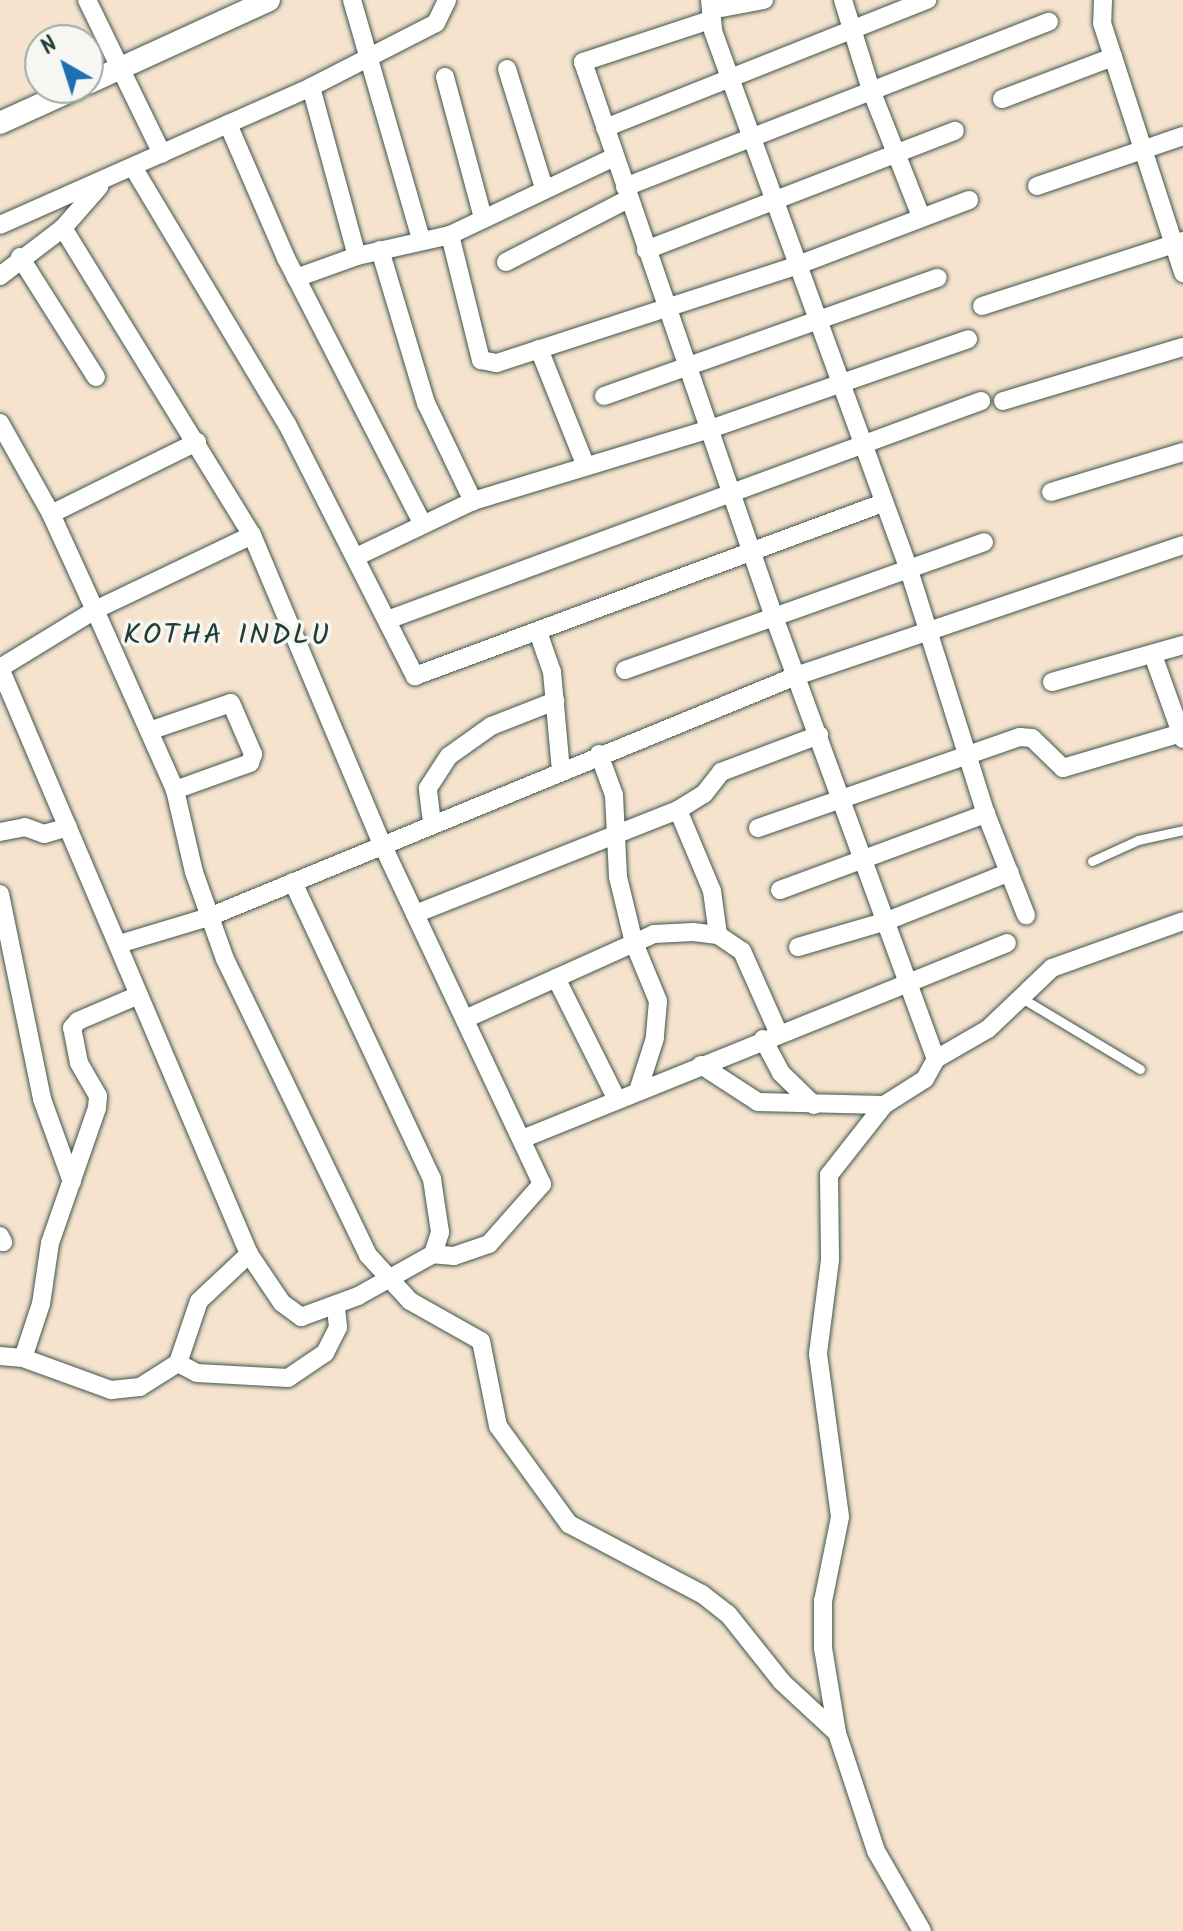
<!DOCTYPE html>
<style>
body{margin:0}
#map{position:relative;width:1183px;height:1931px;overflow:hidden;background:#f5e3ce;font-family:Kalam,sans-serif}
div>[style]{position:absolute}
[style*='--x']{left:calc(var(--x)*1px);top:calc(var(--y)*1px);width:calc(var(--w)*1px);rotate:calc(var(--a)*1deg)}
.roads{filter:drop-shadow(0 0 2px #3f564b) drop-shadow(0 0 2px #3f564b)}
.service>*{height:9px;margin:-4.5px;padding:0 4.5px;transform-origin:4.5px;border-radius:4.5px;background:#fff}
.minor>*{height:18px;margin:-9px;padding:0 9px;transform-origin:9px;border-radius:9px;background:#fff}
.tertiary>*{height:22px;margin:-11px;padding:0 11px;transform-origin:11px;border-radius:11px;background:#fff}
span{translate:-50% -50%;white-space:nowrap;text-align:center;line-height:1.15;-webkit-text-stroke:7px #f6f6f2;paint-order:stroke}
.neighbourhood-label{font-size:30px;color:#1f3d34;letter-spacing:2px}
.north{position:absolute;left:24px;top:24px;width:80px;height:80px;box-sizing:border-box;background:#f6f6f2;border:2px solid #a0aca6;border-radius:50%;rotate:321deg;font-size:22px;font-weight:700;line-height:32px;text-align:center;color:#1f3d34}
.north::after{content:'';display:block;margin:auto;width:28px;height:36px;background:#1f6fb2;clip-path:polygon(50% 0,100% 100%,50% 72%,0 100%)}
</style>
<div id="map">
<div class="roads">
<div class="service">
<i style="--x:1092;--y:861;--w:51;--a:-24.5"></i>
<i style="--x:1138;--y:840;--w:46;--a:-12.5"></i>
<i style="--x:1020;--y:997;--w:140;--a:31"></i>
</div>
<div class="minor">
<i style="--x:87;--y:0;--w:171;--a:64"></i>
<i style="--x:352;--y:0;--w:249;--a:73.9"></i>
<i style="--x:710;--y:0;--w:31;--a:84"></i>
<i style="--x:713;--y:31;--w:570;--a:70.01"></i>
<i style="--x:908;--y:567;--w:259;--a:72.5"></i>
<i style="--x:986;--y:814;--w:109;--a:68.4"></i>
<i style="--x:843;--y:0;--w:94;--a:72.7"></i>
<i style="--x:871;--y:90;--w:136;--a:68.4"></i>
<i style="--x:1103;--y:0;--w:23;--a:92"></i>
<i style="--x:1102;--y:23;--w:263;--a:72"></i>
<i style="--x:711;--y:10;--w:54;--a:-10.7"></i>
<i style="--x:710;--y:20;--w:134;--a:161.7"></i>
<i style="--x:583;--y:62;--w:584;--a:71.01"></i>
<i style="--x:773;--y:614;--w:474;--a:69.9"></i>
<i style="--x:936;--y:1059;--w:23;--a:119"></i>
<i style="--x:925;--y:1079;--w:49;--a:147.6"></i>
<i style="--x:884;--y:1105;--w:89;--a:128.2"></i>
<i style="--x:829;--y:1175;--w:85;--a:89.3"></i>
<i style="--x:830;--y:1260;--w:95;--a:97.3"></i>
<i style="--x:818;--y:1354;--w:164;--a:82.3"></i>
<i style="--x:840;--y:1517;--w:86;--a:101.4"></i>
<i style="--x:823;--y:1601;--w:47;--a:90"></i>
<i style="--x:823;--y:1648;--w:86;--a:80.6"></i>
<i style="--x:837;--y:1733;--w:124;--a:71.7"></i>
<i style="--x:876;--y:1851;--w:92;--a:60.1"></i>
<i style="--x:507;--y:69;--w:125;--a:72.7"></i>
<i style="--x:445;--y:77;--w:146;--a:74.9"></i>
<i style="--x:311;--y:87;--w:175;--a:74.8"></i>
<i style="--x:1002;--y:99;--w:119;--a:-20.7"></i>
<i style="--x:228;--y:124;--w:146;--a:66.6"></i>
<i style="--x:286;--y:258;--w:298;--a:62.8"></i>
<i style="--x:605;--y:128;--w:347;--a:-21.7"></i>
<i style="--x:133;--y:167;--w:300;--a:59.1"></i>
<i style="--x:287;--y:424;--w:283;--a:63.1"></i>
<i style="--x:415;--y:676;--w:499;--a:-20.3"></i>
<i style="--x:1037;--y:186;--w:154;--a:-18.9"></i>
<i style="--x:625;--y:187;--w:455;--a:-21.3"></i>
<i style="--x:0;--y:225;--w:340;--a:-23.9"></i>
<i style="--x:311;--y:87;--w:140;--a:-27.1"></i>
<i style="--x:436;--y:23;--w:25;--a:-64"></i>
<i style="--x:63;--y:228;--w:361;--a:58.4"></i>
<i style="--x:252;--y:535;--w:335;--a:67.2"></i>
<i style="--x:382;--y:844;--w:376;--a:64.8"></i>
<i style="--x:542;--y:1184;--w:80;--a:131.5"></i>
<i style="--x:489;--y:1244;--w:37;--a:161"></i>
<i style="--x:454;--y:1256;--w:21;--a:-175"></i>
<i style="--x:450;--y:235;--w:129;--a:76.1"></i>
<i style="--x:481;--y:360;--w:16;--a:11"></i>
<i style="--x:497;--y:363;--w:317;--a:-18"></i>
<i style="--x:798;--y:265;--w:183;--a:-20.8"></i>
<i style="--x:380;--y:250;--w:160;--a:73.3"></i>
<i style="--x:426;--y:403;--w:109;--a:64.4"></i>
<i style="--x:646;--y:250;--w:331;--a:-21.1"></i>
<i style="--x:20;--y:257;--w:142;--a:57.7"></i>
<i style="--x:506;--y:262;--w:137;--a:-27.3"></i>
<i style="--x:0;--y:276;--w:79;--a:-37.3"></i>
<i style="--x:63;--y:228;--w:55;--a:-48.7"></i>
<i style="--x:296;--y:278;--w:65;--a:-19.8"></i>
<i style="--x:357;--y:256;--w:95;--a:-12.7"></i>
<i style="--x:450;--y:235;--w:182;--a:-25.4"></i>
<i style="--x:982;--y:306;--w:211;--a:-17.9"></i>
<i style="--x:539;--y:349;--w:124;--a:68.2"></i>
<i style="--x:604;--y:396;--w:354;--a:-19.5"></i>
<i style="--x:1003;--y:401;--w:188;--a:-16.7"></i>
<i style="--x:0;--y:423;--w:104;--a:60.7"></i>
<i style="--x:51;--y:514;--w:106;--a:65.4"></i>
<i style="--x:95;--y:610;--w:174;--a:-25.5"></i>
<i style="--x:1051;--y:492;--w:138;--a:-16.9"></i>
<i style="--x:51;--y:514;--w:163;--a:-26.3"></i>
<i style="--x:356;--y:557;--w:130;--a:-25.6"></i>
<i style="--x:473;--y:501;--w:251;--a:-16.9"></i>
<i style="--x:713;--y:428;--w:270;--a:-19.2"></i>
<i style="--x:390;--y:619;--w:630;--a:-20.25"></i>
<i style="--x:538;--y:632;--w:42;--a:70.7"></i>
<i style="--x:552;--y:672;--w:98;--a:84.8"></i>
<i style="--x:1153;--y:655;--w:89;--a:70.3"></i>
<i style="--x:0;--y:668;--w:111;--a:-31.4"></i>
<i style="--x:95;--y:610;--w:197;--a:66"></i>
<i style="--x:175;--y:790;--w:84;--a:77"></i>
<i style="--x:194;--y:872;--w:92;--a:70.4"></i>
<i style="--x:225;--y:959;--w:329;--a:64.2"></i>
<i style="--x:368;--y:1255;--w:62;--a:47.6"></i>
<i style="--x:410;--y:1301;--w:81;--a:29.4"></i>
<i style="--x:481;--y:1341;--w:87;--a:78.7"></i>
<i style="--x:498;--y:1426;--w:121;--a:54.1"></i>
<i style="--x:569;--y:1524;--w:150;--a:27.8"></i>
<i style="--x:702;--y:1594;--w:33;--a:38"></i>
<i style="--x:728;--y:1614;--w:87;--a:51.5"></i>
<i style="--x:782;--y:1682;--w:75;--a:42.8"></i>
<i style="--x:0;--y:668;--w:637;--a:66.98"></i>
<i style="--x:249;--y:1254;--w:59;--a:56"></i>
<i style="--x:282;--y:1303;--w:24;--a:36"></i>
<i style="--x:301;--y:1317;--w:61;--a:-20.2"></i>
<i style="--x:358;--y:1296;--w:86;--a:-29.2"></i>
<i style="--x:433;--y:1254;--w:23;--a:-72"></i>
<i style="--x:440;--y:1232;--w:54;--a:-98.6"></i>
<i style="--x:432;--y:1179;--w:328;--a:-115.1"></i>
<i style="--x:625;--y:670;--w:381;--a:-19.6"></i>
<i style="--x:1052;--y:682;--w:136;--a:-15.8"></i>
<i style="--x:152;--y:730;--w:83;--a:-18.9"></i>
<i style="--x:231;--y:703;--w:56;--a:66.7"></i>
<i style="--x:253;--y:754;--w:9;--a:108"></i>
<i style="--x:250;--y:763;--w:80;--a:160.2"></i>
<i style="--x:599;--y:754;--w:44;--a:69.9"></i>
<i style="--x:614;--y:795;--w:82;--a:87.2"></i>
<i style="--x:618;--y:877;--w:68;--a:76.4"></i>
<i style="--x:634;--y:943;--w:63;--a:67.5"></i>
<i style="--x:658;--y:1001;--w:37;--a:95"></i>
<i style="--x:655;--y:1038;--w:56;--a:107.8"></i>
<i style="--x:678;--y:810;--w:88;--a:67.2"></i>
<i style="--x:712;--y:891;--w:44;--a:82.2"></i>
<i style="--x:432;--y:823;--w:35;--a:-97"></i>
<i style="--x:428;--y:788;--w:38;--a:-57"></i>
<i style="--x:449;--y:756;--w:52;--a:-35.5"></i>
<i style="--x:491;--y:726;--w:69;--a:-21.3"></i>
<i style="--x:758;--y:828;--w:277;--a:-19.2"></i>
<i style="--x:1020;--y:737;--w:12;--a:5"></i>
<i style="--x:1032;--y:738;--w:43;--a:44.1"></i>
<i style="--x:1063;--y:768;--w:123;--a:-16.5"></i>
<i style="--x:0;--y:832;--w:25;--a:-11"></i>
<i style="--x:25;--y:827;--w:20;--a:20"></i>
<i style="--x:44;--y:834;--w:25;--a:-16"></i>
<i style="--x:780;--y:890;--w:220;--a:-20.3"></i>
<i style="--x:0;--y:894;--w:209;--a:78.4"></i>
<i style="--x:42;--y:1099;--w:88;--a:70.1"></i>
<i style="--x:415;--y:914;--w:283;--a:-21.6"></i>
<i style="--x:678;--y:810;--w:31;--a:-32"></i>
<i style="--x:704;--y:794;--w:28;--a:-52"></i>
<i style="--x:721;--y:772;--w:105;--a:-20.7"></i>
<i style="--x:119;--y:944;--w:94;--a:-16.7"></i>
<i style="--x:209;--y:917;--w:635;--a:-22.32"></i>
<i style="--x:796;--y:676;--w:409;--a:-18.7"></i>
<i style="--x:798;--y:947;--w:93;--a:-16.3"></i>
<i style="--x:887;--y:921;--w:132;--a:-21.7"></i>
<i style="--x:556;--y:978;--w:136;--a:63.4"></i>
<i style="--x:465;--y:1019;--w:207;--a:-24.2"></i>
<i style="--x:654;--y:934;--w:39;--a:-3"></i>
<i style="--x:693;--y:932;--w:25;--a:7"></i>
<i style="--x:718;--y:935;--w:29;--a:34"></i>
<i style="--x:742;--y:951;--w:91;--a:66"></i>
<i style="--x:763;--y:1039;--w:38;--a:62"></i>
<i style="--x:781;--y:1073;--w:46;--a:44.1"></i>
<i style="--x:936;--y:1059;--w:60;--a:-30"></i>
<i style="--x:988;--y:1029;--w:88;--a:-43.6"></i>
<i style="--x:1052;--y:968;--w:139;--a:-19.7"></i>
<i style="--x:701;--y:1065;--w:68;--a:33"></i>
<i style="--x:758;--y:1102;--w:126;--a:1.4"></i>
<i style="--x:522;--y:1139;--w:523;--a:-22"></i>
<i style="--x:0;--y:1236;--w:7;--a:63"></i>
<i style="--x:0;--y:1356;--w:23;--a:5"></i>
<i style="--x:23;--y:1358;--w:94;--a:20"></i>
<i style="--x:111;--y:1390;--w:29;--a:-6"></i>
<i style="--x:140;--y:1387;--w:45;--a:-32.3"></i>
<i style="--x:178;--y:1363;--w:65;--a:-71.3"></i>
<i style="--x:199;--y:1301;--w:69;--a:-43.2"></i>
<i style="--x:23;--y:1358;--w:57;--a:-71.6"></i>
<i style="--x:41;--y:1304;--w:62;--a:-81.6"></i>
<i style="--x:50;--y:1243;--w:143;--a:-70.8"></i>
<i style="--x:97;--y:1108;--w:12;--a:-85"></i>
<i style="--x:98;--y:1096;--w:38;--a:-120"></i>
<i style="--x:79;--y:1063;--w:36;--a:-101"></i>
<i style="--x:72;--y:1028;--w:9;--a:-49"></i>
<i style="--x:78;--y:1021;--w:66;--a:-23.1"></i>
<i style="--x:178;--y:1363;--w:21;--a:28"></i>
<i style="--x:197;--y:1373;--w:91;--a:3.1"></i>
<i style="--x:288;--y:1378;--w:45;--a:-34"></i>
<i style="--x:325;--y:1353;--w:29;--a:-63"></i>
<i style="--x:338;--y:1327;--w:20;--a:-96"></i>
</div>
<div class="tertiary">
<i style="--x:88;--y:83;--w:199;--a:-24.6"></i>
<i style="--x:0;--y:123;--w:85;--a:-24.4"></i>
</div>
</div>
<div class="neighbourhood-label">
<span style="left:227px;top:636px">KOTHA INDLU</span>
</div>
<div class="north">N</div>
</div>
